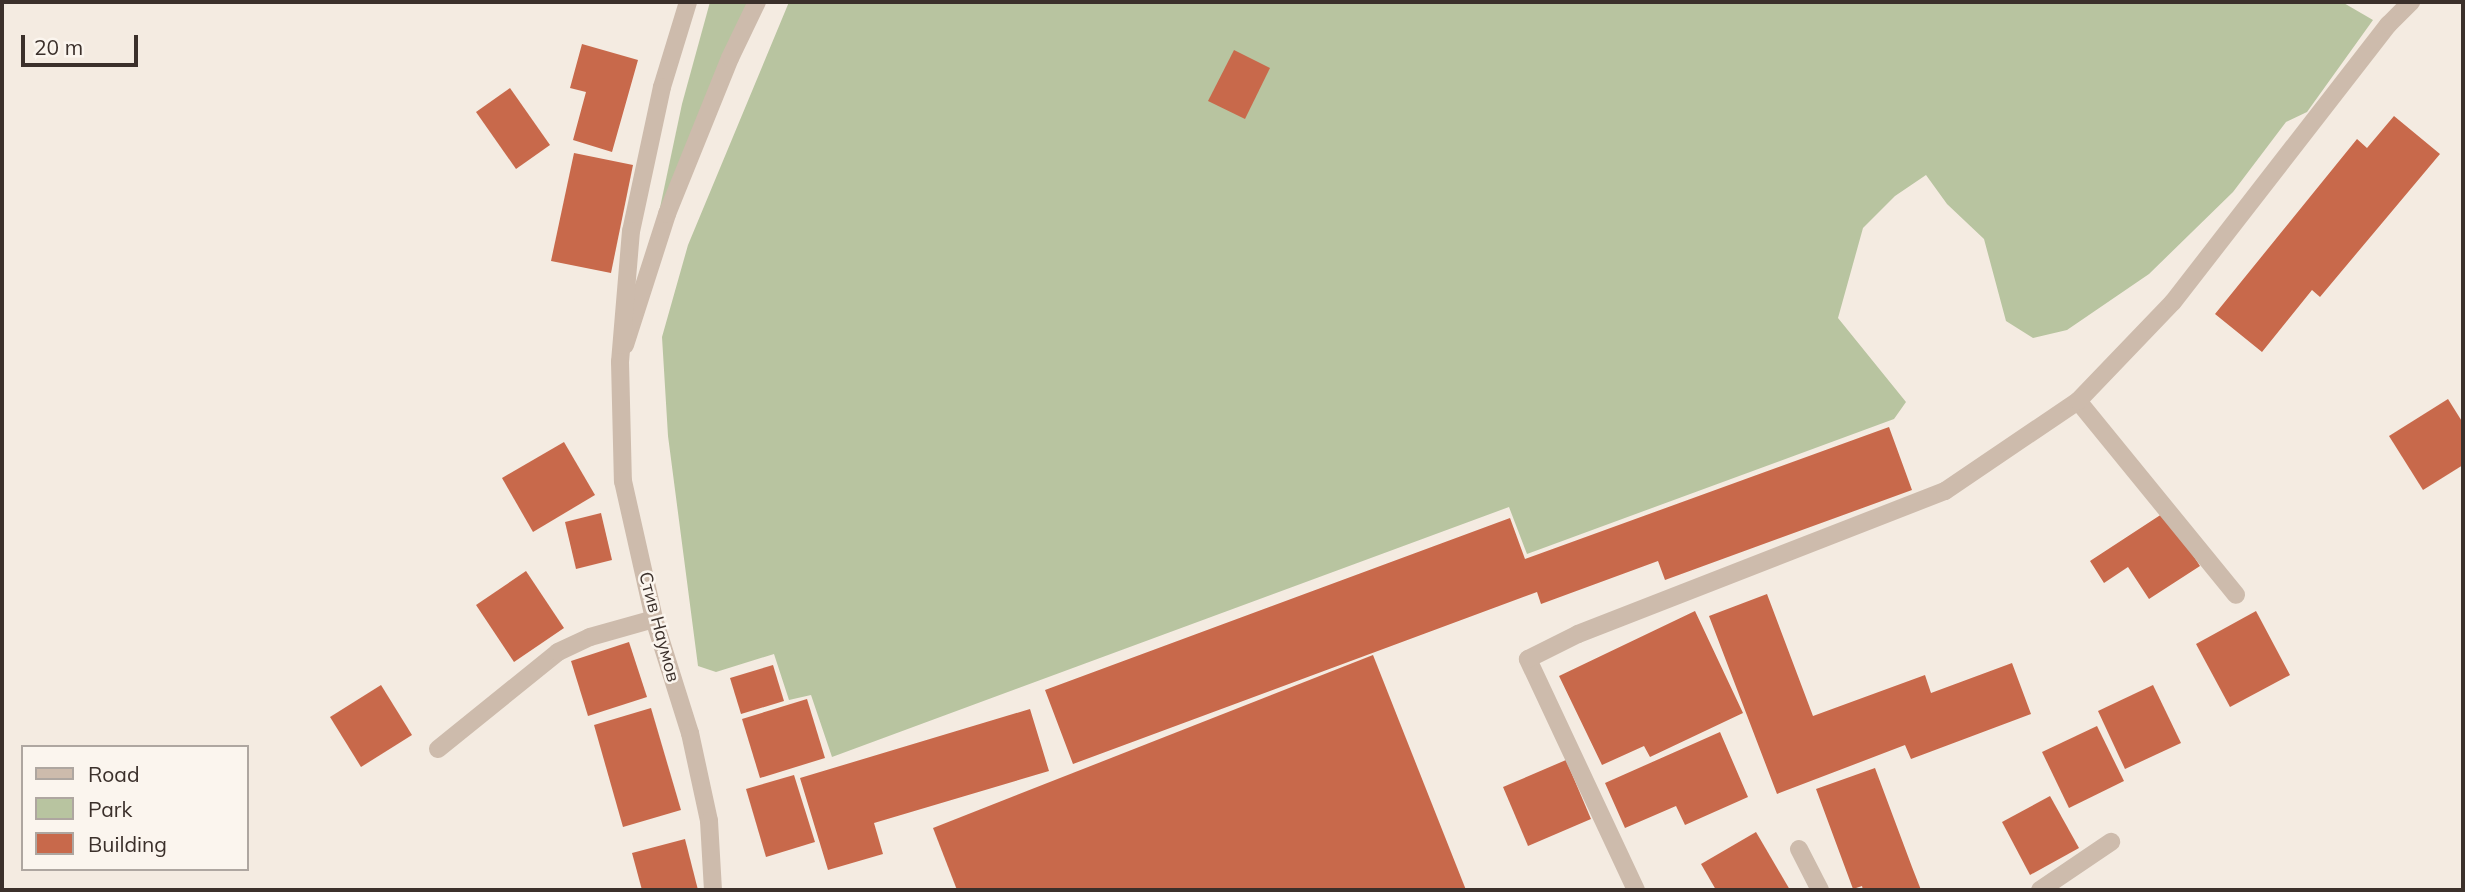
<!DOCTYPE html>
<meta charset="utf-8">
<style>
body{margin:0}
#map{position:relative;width:2465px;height:892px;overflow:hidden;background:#f4ebe1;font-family:Mulish,sans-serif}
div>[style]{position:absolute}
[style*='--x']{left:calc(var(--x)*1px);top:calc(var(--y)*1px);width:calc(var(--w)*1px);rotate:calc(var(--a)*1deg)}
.green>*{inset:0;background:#b8c4a0}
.building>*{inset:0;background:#c8694b}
.lane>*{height:18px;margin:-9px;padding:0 9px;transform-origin:9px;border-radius:9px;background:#cdbbac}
.street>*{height:18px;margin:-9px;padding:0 9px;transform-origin:9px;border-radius:9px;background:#cdbbac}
span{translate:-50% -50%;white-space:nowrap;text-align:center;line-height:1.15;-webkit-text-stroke:5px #fbf5ee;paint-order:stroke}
.street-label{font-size:18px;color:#3b302b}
.frame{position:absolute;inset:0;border:4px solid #3b302b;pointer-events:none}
.legend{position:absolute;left:21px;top:745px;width:228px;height:126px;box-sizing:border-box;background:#fbf5ee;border:2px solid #aea6a0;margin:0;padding:9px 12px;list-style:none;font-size:21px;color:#3b302b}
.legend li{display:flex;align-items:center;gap:14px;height:35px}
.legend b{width:35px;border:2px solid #aea6a0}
.scale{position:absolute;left:21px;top:35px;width:117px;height:32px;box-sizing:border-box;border:4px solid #3b302b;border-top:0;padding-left:9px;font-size:21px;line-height:24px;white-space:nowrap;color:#3b302b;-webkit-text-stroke:5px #fbf5ee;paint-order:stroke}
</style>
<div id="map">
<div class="green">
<i style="clip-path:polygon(710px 2px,754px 2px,651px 250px,682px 104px)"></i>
<i style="clip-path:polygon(789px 2px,2342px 2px,2373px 20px,2307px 112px,2286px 122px,2233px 192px,2149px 274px,2067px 330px,2033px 338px,2006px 321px,1984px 239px,1947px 204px,1926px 175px,1895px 196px,1863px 228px,1838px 318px,1906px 402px,1894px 419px,1527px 554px,1509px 507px,832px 757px,811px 695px,789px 700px,774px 654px,716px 672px,698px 666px,668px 436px,662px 337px,688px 245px)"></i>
</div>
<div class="building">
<i style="clip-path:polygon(582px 44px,638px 60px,612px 152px,573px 140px,586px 92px,570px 88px)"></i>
<i style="clip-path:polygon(1234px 50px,1270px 68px,1245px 119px,1208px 101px)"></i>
<i style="clip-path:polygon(510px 88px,550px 145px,516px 169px,476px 112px)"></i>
<i style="clip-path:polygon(2394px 116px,2440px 154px,2320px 297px,2312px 290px,2262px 352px,2215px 314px,2357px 139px,2367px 148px)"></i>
<i style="clip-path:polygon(574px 153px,633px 165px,611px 273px,551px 261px)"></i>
<i style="clip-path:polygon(2448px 399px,2463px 423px,2463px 465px,2423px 490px,2389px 436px)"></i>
<i style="clip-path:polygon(1889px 427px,1912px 490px,1665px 580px,1658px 561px,1541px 604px,1537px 592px,1073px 764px,1045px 690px,1510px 518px,1525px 559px)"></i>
<i style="clip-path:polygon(564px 442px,595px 495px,533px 532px,502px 478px)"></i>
<i style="clip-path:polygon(2165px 512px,2200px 566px,2149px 599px,2128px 567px,2104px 583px,2090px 561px)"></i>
<i style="clip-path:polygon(601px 513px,612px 560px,576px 569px,565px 522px)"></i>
<i style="clip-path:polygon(526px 571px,564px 628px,514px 662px,476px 605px)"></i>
<i style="clip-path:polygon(1767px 594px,1813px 716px,1925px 675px,1931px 693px,2012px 663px,2031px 714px,1911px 759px,1905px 745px,1777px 794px,1709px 616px)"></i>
<i style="clip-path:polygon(1695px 611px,1743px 713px,1650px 757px,1644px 746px,1602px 765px,1559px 676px)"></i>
<i style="clip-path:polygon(2256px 611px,2290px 675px,2230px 707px,2196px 644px)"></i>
<i style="clip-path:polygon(629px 642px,647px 697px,588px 716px,571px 661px)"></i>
<i style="clip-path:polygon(1373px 655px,1466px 890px,957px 890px,933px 828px)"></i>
<i style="clip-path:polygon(773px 665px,784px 701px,741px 714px,730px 678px)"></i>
<i style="clip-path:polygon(381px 685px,412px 735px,361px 767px,330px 717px)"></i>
<i style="clip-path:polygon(2153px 685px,2181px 743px,2125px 769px,2098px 711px)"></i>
<i style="clip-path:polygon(807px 699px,825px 758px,760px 778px,742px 719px)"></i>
<i style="clip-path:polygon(651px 708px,681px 810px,623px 827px,594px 725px)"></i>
<i style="clip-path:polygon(1030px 709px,1049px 771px,874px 823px,883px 854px,828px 870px,800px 778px)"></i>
<i style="clip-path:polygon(2097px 726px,2124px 781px,2069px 808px,2042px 752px)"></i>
<i style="clip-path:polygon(1720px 732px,1748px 797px,1685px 825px,1676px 806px,1625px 828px,1605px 783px)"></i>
<i style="clip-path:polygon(1566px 760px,1591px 819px,1528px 846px,1503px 787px)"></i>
<i style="clip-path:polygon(1875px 768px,1912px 867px,1921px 890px,1863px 890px,1862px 886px,1853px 889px,1816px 789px)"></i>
<i style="clip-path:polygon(794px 775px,815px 842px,766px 857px,746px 789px)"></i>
<i style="clip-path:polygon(2050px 796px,2079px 848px,2030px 875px,2002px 822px)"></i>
<i style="clip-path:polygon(1756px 832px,1790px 890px,1716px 890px,1701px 864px)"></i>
<i style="clip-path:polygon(685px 839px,698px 890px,642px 890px,632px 853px)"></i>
</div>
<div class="lane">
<i style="--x:625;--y:345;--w:138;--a:-72.2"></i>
<i style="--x:667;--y:214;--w:168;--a:-68"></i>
<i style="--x:730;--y:58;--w:62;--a:-64.3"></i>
<i style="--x:2078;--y:401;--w:250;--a:50.8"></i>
<i style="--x:438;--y:749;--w:154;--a:-38.9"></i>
<i style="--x:558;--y:652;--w:35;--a:-25"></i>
<i style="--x:590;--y:637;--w:66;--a:-15.7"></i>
<i style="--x:1799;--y:849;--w:46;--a:62.9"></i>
<i style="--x:1636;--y:890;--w:255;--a:-115.1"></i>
<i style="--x:1528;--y:659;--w:56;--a:-26.6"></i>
<i style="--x:1578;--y:634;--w:394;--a:-21.3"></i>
<i style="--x:1945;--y:491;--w:161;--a:-34.1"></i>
<i style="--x:2078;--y:401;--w:137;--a:-46.2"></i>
<i style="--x:2173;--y:302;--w:351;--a:-52.2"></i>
<i style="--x:2388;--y:25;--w:33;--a:-45"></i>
<i style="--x:2040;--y:890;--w:86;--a:-34.1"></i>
</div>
<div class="street">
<i style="--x:688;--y:2;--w:89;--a:107"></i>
<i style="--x:662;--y:87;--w:147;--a:102.1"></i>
<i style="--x:631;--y:231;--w:131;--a:94.8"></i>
<i style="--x:620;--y:362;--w:119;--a:88.6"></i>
<i style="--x:623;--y:481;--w:141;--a:77.3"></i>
<i style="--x:654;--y:619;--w:120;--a:72.5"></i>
<i style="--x:690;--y:733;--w:90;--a:77.8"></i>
<i style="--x:709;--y:821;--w:69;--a:86.7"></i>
</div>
<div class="street-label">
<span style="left:659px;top:627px;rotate:75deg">Стив Наумов</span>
</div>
<div class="frame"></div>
<ul class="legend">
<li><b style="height:9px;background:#cdbbac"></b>Road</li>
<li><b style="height:19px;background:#b8c4a0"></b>Park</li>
<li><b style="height:19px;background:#c8694b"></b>Building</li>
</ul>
<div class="scale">20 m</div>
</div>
